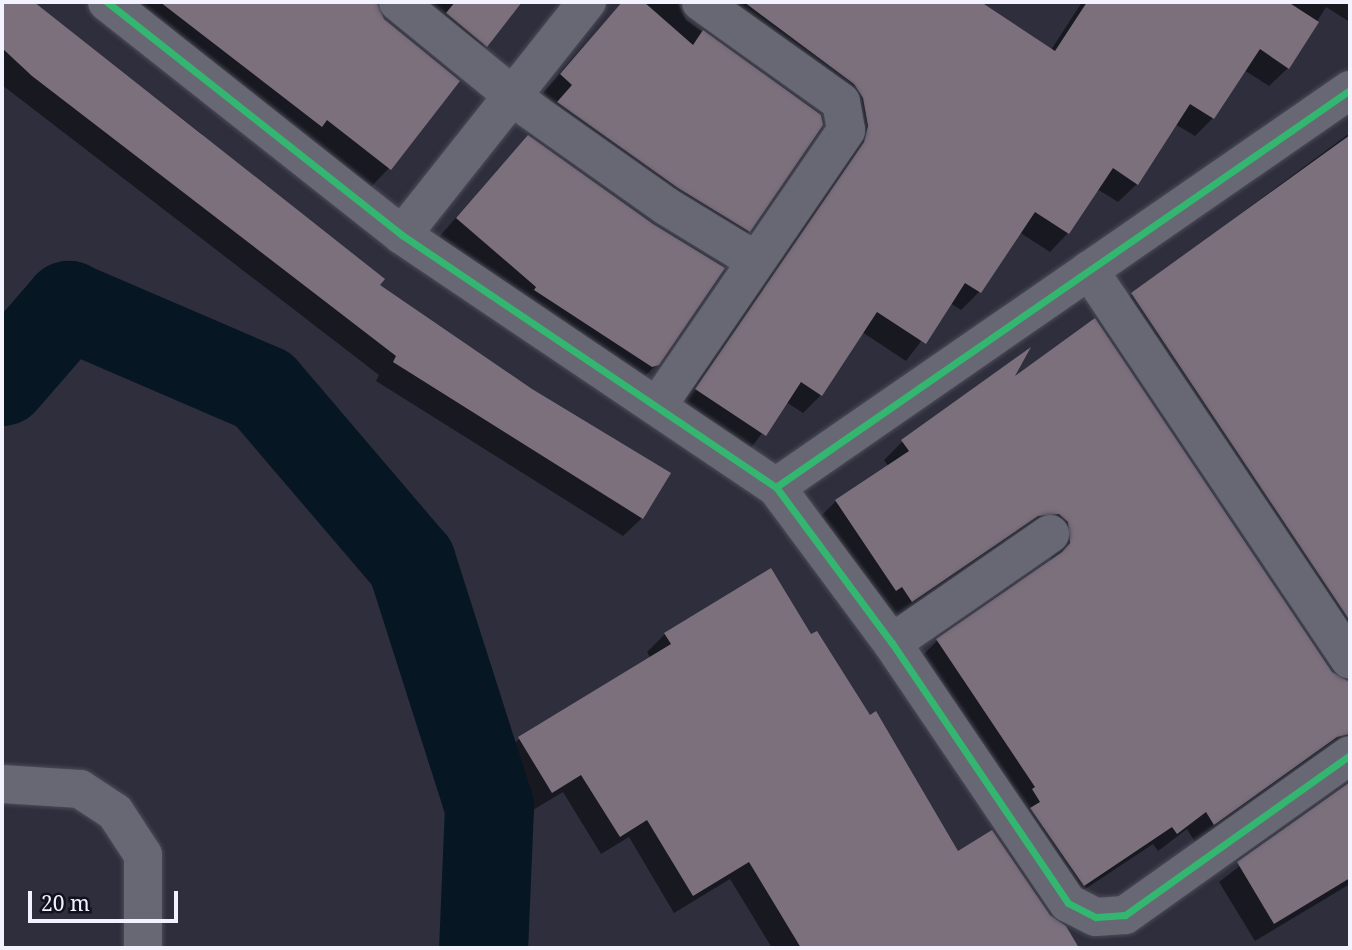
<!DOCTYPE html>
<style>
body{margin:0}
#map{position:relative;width:1352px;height:950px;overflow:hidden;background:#2e2e3d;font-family:"Noto Serif",serif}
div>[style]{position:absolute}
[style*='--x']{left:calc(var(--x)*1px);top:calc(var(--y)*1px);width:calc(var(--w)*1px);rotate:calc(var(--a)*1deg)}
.shadow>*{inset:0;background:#0007}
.river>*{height:89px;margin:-44.5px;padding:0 44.5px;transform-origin:44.5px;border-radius:44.5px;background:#071623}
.building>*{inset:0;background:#7d707d}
.roads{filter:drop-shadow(0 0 2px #4c4c58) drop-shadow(0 0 2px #4c4c58)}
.minor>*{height:38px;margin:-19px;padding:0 19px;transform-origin:19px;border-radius:19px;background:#676873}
.cycleway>*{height:7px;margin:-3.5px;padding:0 3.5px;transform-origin:3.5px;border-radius:3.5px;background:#33b770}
span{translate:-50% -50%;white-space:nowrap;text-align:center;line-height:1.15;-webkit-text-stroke:7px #12121f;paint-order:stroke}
.frame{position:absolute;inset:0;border:4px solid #f2f3fe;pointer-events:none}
.scale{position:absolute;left:28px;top:891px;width:150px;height:32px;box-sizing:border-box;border:4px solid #f2f3fe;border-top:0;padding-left:9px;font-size:21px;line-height:24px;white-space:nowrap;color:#f2f3fe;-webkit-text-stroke:5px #12121f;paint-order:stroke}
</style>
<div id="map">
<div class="shadow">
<i style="clip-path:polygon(2px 2px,32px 2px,202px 134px,199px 138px,378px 286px,642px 518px,623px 536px,376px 381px,379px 375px,2px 85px)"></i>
<i style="clip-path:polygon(118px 2px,377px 2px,389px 168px,371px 187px)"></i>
<i style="clip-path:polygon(388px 2px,520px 2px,468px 64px)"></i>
<i style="clip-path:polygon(622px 2px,678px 2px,686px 20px,819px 116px,749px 231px,730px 249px,540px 121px,555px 104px,543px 93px)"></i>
<i style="clip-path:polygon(694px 2px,978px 2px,1051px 50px,1082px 2px,1350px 2px,1350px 22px,1326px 7px,1288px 68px,1269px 86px,1244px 70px,1213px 118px,1195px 136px,1175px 124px,1137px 184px,1118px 202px,1097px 189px,1068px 233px,1050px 252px,1019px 232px,979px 292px,961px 310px,950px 303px,906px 361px,862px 332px,821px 395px,803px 413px,786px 402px,747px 453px,678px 408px,844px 116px)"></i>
<i style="clip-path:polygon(1350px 133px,1350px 666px,1114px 313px,1132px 294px)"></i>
<i style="clip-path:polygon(510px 156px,657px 364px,638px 383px,439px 237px)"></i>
<i style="clip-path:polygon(1010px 382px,1331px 674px,1350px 683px,1350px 762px,1195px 842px,1187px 829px,1158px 851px,1153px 844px,1064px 903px,919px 659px,938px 640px,1049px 563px,1054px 552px,893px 619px,818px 519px,836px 501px,889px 467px,884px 460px,902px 442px)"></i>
<i style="clip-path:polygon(665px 634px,811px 637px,958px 853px,1065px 928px,1077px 948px,772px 948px,730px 879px,674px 913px,629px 837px,601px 854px,563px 792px,533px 810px,501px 757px,519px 739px,651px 659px,647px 652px)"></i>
<i style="clip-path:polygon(1350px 782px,1350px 884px,1255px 941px,1219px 882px)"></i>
</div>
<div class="river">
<i style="--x:2;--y:381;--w:101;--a:-49"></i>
<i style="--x:68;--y:305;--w:212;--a:23.3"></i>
<i style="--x:263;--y:389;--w:228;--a:49.5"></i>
<i style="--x:411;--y:562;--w:257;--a:72.3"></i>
<i style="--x:489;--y:807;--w:141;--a:92.4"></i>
</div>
<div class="building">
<i style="clip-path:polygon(2px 2px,34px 2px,385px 279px,380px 285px,532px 389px,671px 473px,643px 519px,393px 362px,396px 356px,32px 76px,2px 48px)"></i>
<i style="clip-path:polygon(160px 2px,377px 2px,384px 19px,460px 81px,391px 170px,327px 120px,322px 127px)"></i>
<i style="clip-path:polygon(455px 2px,522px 2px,487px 47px,446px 13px)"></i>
<i style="clip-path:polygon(622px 2px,644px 2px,693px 45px,703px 30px,821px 115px,823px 125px,750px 232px,678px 188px,557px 102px,572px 85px,560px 74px)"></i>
<i style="clip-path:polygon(744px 2px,981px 2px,1055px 51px,1087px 2px,1288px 2px,1319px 22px,1289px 69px,1260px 49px,1214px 119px,1190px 104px,1138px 185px,1113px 168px,1069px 234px,1035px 212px,981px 293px,965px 283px,926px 344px,877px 312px,822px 396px,801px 382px,766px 436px,695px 389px,864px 142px,868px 126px,863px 98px,854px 84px)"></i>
<i style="clip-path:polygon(528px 135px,653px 224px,725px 268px,659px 365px,652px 367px,534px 290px,536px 287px,456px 218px)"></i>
<i style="clip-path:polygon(1350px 135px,1350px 621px,1131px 293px)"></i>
<i style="clip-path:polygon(1095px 318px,1332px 672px,1350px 682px,1350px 734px,1337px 737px,1214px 825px,1206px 812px,1177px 834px,1172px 827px,1084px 886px,1030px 808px,1040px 802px,1032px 789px,1035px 787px,936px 639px,1062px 552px,1070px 543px,1068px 522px,1059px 514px,1038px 516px,912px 602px,902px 587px,896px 591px,835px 500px,909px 451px,901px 440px,1031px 347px,1015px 376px)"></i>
<i style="clip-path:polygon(771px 568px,811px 634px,817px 631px,870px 715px,876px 711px,958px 851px,992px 830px,1050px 915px,1066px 926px,1079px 948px,801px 948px,749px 862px,693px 896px,647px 820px,620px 837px,581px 775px,552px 793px,518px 737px,671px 644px,664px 633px)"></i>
<i style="clip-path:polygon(1350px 782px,1350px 878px,1274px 924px,1237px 862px)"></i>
</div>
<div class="roads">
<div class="minor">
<i style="--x:107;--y:2;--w:376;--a:38.3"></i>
<i style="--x:402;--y:235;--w:451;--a:34"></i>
<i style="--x:776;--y:487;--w:194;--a:53.4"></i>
<i style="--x:892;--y:643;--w:314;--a:55.9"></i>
<i style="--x:1068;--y:903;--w:31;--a:27"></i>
<i style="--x:1096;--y:917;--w:29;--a:-4"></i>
<i style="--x:1125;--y:915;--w:276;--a:-35.4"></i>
<i style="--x:398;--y:2;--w:169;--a:39.2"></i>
<i style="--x:529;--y:109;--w:168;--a:35.3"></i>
<i style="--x:666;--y:206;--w:105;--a:31.4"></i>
<i style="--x:402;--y:235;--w:298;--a:-51.6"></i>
<i style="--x:1089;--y:270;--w:469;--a:56.2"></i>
<i style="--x:658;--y:405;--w:333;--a:-55.6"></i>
<i style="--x:846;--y:130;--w:28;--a:-100"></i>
<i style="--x:841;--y:102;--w:172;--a:-144.5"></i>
<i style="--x:776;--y:487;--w:698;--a:-34.67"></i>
<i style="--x:892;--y:643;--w:192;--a:-34.6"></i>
<i style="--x:2;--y:784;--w:78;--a:3.7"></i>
<i style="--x:80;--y:789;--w:42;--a:33.3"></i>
<i style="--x:115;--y:812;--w:51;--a:56.9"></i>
<i style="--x:143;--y:855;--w:93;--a:90"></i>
</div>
</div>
<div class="cycleway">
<i style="--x:107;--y:2;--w:376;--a:38.3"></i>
<i style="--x:402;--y:235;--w:451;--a:34"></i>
<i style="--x:776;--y:487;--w:194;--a:53.4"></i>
<i style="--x:892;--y:643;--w:314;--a:55.9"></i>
<i style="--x:1068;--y:903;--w:31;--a:27"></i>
<i style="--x:1096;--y:917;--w:29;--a:-4"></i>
<i style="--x:1125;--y:915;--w:276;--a:-35.4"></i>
<i style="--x:776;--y:487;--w:698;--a:-34.67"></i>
</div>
<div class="frame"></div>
<div class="scale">20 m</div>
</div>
